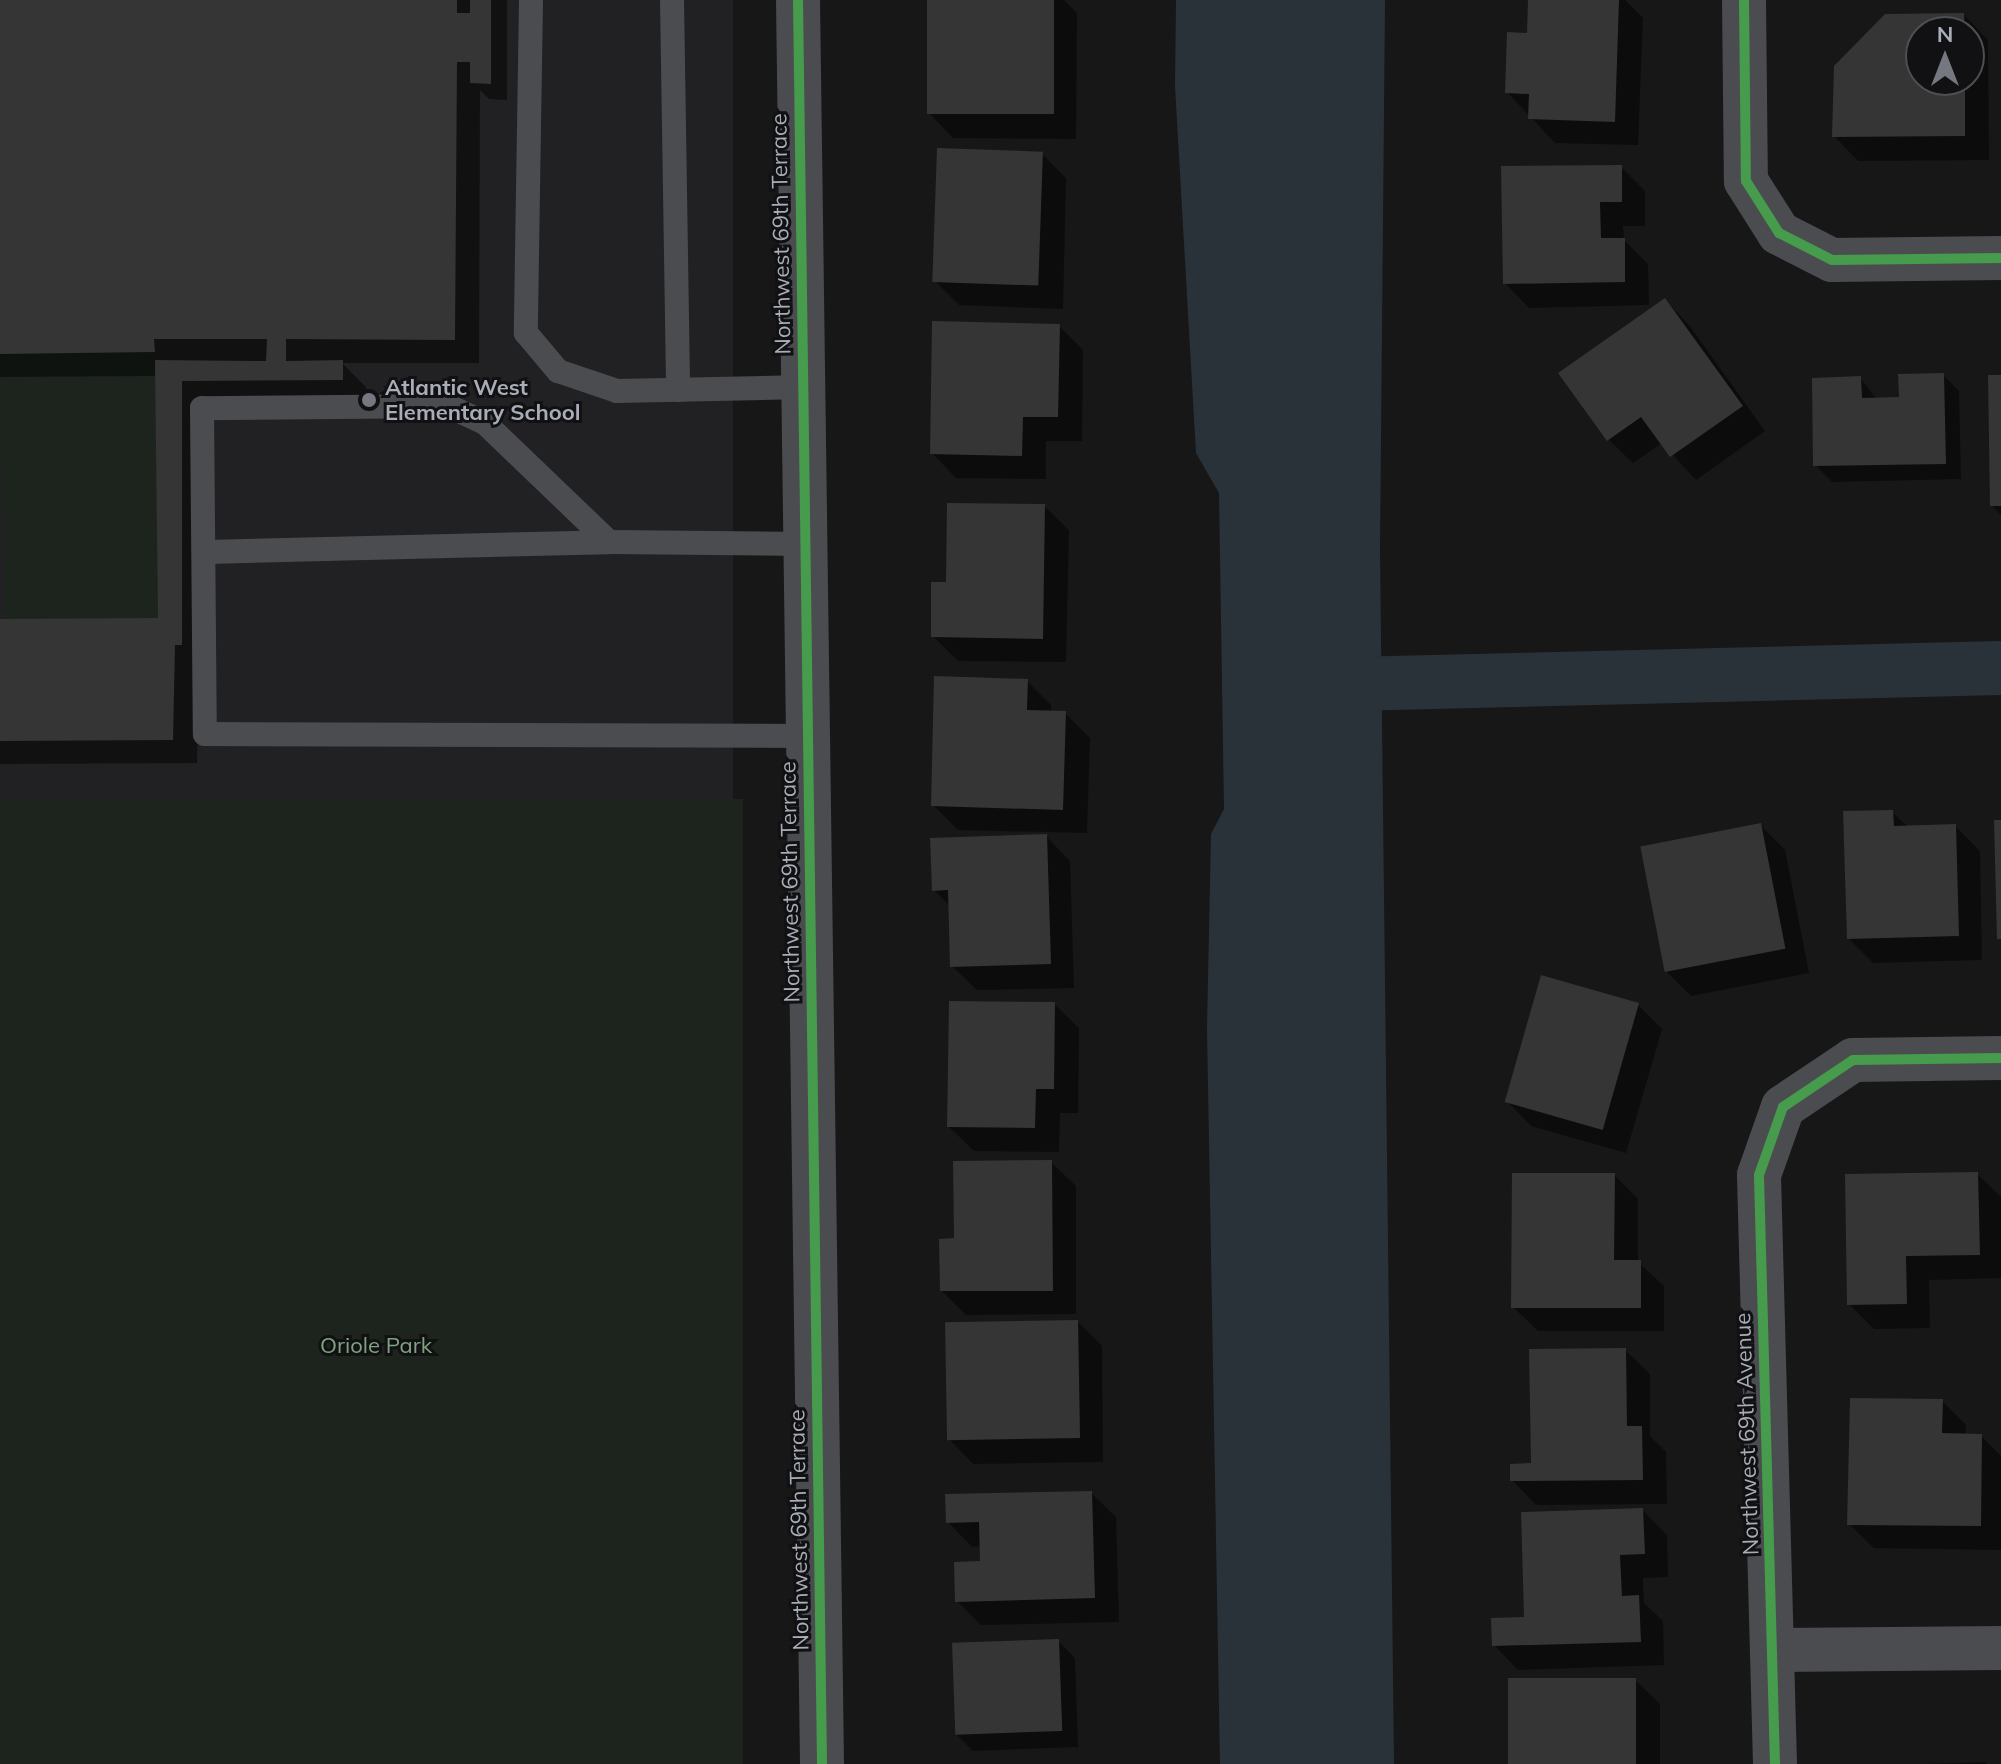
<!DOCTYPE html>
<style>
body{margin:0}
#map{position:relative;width:2001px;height:1764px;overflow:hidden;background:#171717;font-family:Mulish,sans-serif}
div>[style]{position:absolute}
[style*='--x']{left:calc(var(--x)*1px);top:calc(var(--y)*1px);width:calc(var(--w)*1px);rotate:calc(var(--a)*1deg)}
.built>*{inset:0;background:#212123;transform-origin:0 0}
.green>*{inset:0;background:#1d241e;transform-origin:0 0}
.water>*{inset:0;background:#2a3239}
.shadow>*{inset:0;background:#0007}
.canal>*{height:54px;margin:-27px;padding:0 27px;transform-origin:27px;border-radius:27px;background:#2a3239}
.building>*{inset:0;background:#353536;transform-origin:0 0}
.service>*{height:24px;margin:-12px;padding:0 12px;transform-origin:12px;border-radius:12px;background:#4b4c50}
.minor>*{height:44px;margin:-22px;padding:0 22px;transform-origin:22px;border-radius:22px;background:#4b4c50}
.cycleway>*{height:10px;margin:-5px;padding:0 5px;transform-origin:5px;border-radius:5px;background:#469c4c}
.dots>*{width:22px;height:22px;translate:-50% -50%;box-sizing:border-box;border:4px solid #111113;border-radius:50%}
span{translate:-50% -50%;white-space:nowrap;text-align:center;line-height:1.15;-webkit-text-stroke:6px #111113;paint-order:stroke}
.street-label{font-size:22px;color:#a8adb8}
.poi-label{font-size:22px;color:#a8adb8;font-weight:700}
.left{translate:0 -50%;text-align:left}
.park-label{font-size:22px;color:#7fa381}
.north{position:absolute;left:1905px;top:16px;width:80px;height:80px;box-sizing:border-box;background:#111113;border:2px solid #4d4f55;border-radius:50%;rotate:0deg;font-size:22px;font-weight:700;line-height:32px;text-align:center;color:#a8adb8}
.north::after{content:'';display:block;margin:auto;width:28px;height:36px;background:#757880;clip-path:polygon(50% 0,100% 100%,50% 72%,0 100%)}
</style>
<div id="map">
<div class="built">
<i style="left:0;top:0;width:733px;height:799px"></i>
</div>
<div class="green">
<i style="left:155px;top:352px;width:266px;height:155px;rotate:89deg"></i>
<i style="left:0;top:799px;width:743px;height:965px"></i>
</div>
<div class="water">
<i style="clip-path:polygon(1176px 0,1385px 0,1380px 550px,1394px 1764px,1220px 1764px,1207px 1028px,1211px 834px,1224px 809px,1219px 493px,1196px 453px,1175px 86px)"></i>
</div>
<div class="shadow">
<i style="clip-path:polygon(0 0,507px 0,507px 100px,489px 99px,480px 90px,479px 363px,342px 363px,366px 387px,367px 403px,206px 404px,197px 763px,0 764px,0 621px,160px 620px,157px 376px,0 377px)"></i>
<i style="clip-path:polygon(929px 0,1064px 0,1077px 13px,1076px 139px,953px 138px,929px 113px)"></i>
<i style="clip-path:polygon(1530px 0,1625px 0,1643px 18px,1638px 145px,1555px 143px,1507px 92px,1529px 35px)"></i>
<i style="clip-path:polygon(evenodd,1964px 15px,1988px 40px,1989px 160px,1858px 161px,1834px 136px,1886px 16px,1964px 15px,1921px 32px,1969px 32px,1969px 80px,1921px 80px,1921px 32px)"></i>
<i style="clip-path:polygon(1042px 154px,1066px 178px,1063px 309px,959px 305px,935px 281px)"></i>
<i style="clip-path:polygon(1621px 167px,1645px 191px,1645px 226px,1623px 226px,1624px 240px,1648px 264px,1649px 305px,1529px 308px,1505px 283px)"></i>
<i style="clip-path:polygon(1665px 300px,1689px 325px,1765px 431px,1696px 480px,1662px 443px,1633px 463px,1608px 439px)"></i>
<i style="clip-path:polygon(1059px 326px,1083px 350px,1082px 441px,1046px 441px,1046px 479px,956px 478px,932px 453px)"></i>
<i style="clip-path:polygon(1943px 375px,1959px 391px,1961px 479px,1832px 482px,1815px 465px,1860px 378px,1877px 399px,1901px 399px)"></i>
<i style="clip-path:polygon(2001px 377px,2001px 515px,1992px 506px)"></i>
<i style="clip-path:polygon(1044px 506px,1069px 530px,1066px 662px,958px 661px,933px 636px,948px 584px)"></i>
<i style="clip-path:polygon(1027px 681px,1051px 705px,1051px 713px,1065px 713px,1090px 738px,1087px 833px,958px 830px,933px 805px)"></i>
<i style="clip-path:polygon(1892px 812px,1908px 827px,1955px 826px,1980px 851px,1982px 960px,1873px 963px,1849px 939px)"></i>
<i style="clip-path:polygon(1760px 825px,1785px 850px,1809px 973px,1691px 996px,1667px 972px)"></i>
<i style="clip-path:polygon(1046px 836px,1070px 861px,1074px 988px,977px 990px,952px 966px,951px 907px,934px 890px)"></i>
<i style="clip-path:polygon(1054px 1004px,1079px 1028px,1078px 1113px,1060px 1113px,1059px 1152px,974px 1151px,949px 1127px)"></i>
<i style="clip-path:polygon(1637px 1004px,1662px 1029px,1626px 1153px,1531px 1126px,1507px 1101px)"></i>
<i style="clip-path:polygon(1051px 1162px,1076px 1186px,1076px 1314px,966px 1315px,942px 1291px,956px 1240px)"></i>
<i style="clip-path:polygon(1977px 1174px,2001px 1197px,2001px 1278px,1929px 1280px,1930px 1328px,1874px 1329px,1849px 1304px)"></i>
<i style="clip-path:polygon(1614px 1175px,1638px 1199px,1638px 1262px,1664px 1286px,1664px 1331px,1538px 1331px,1513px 1307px)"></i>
<i style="clip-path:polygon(1078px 1322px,1102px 1346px,1103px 1462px,973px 1464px,949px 1439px)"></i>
<i style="clip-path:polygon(1625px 1350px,1650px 1374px,1650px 1436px,1666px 1452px,1667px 1504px,1536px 1505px,1512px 1480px,1533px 1465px)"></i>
<i style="clip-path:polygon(1942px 1401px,1966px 1425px,1966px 1436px,1981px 1436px,2001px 1456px,2001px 1550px,1874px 1548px,1849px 1524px)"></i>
<i style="clip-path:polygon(1091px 1493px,1116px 1517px,1119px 1622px,981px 1625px,957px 1601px,982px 1563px,981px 1546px,972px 1547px,948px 1522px)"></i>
<i style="clip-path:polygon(1642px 1510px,1667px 1535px,1668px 1577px,1643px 1578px,1644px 1603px,1663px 1621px,1664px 1665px,1518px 1670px,1494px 1645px)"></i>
<i style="clip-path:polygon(1058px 1641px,1075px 1658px,1078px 1747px,973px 1751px,957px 1735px)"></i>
<i style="clip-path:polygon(1635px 1680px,1660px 1704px,1660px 1764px,1510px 1764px)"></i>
<i style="clip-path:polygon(1985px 1762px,1987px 1764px,1926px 1764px)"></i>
</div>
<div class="canal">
<i style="--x:1309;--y:685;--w:692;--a:-1.41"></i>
</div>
<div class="building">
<i style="clip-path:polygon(0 0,457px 0,457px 13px,470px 13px,470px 0,491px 0,491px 84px,470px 83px,470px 62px,457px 62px,455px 340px,286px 339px,286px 361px,343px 360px,343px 380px,182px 381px,182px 645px,175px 645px,173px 740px,0 741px,0 619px,158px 618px,155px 360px,266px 361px,267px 339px,154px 339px,155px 352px,0 354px)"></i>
<i style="left:927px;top:0;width:127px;height:114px"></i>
<i style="clip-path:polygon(1528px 0,1619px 0,1615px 122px,1528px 119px,1529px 94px,1505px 93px,1507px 32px,1527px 33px)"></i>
<i style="clip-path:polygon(1964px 13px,1965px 32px,1921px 32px,1921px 80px,1965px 80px,1965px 136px,1832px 137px,1834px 66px,1885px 14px)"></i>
<i style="left:937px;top:148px;width:106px;height:134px;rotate:2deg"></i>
<i style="clip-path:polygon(1622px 165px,1622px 202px,1600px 202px,1601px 238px,1625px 238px,1625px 282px,1503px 284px,1501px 166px)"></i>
<i style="clip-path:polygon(1665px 298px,1743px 406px,1670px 457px,1641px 417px,1607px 441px,1558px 373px)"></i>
<i style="clip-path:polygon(932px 321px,1060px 324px,1058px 417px,1023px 417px,1022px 456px,930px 454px)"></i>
<i style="clip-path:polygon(1944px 373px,1946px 464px,1813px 466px,1812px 378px,1861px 376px,1862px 398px,1899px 397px,1898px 374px)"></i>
<i style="clip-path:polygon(1988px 375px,2001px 375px,2001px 506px,1990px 506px)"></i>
<i style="clip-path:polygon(947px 503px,1045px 504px,1043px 639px,931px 637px,931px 582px,946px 582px)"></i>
<i style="clip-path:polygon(934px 676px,1028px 679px,1027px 710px,1066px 711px,1063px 810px,931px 806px)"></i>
<i style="clip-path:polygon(1893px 810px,1894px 826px,1956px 824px,1959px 936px,1847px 939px,1843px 811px)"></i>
<i style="clip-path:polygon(1994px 820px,2001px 820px,2001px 939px,1997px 939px)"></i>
<i style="left:1761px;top:823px;width:128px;height:123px;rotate:79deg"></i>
<i style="clip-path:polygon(1047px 834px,1051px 964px,950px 967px,948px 890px,932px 891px,930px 838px)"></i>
<i style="left:1541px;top:975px;width:102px;height:132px;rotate:16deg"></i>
<i style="clip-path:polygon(949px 1001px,1055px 1002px,1054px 1089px,1036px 1089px,1035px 1128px,947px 1127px)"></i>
<i style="clip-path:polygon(1052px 1160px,1053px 1291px,940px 1291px,939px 1239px,954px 1238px,953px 1161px)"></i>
<i style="clip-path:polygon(1978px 1172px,1980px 1255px,1906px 1256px,1907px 1304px,1847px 1305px,1845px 1174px)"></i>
<i style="clip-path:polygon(1512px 1173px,1615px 1173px,1614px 1260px,1641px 1260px,1641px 1308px,1511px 1308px)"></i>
<i style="left:1078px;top:1320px;width:118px;height:133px;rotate:89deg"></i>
<i style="clip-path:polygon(1626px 1348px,1627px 1426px,1642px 1426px,1643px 1480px,1510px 1481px,1510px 1464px,1531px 1463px,1529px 1349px)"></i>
<i style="clip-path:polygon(1850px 1398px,1943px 1399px,1942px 1433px,1982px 1434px,1981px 1526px,1847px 1525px)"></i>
<i style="clip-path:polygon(1092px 1491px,1095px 1598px,955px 1602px,954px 1562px,980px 1561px,979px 1522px,946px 1523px,945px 1494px)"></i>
<i style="clip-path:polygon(1643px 1508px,1645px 1554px,1620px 1555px,1622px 1596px,1639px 1595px,1641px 1642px,1492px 1646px,1491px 1618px,1524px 1617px,1521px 1512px)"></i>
<i style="left:1059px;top:1639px;width:92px;height:107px;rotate:88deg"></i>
<i style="left:1508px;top:1678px;width:128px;height:86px"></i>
</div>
<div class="service">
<i style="--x:531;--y:0;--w:333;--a:90.9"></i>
<i style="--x:526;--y:333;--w:50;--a:49.9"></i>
<i style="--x:558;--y:371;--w:62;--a:18.7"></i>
<i style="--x:617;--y:391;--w:186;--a:-1.2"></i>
<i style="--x:672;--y:0;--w:390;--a:89.1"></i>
<i style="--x:805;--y:544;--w:196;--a:-179.4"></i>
<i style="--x:609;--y:542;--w:172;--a:-136.2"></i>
<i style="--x:485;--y:423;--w:40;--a:-155"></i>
<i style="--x:449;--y:406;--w:247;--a:179.5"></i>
<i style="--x:202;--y:408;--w:326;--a:89.5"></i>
<i style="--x:205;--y:734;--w:603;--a:0.19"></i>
<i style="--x:206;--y:552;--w:403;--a:-1.4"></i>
</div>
<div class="minor">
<i style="--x:798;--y:0;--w:1764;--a:89.22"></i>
<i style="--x:1744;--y:0;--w:181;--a:89.4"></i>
<i style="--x:1746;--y:181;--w:62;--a:57.6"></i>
<i style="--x:1779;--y:233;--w:59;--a:27"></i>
<i style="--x:1832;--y:260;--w:169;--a:-0.7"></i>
<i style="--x:1774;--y:1650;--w:227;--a:-0.5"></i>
<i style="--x:1775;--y:1764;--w:589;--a:-91.56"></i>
<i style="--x:1759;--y:1175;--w:72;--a:-70.6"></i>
<i style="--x:1783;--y:1107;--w:84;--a:-33.9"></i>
<i style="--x:1853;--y:1060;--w:148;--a:-0.8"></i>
</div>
<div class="cycleway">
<i style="--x:798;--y:0;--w:1764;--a:89.22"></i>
<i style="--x:1744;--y:0;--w:181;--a:89.4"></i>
<i style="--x:1746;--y:181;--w:62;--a:57.6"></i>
<i style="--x:1779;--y:233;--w:59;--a:27"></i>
<i style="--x:1832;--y:260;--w:169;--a:-0.7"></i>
<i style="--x:1775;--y:1764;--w:589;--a:-91.56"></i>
<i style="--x:1759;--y:1175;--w:72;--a:-70.6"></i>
<i style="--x:1783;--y:1107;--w:84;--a:-33.9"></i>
<i style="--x:1853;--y:1060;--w:148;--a:-0.8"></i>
</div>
<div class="dots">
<i style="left:369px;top:400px;background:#757880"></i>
</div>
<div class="street-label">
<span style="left:781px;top:234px;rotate:-91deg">Northwest 69th Terrace</span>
<span style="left:790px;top:882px;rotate:-91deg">Northwest 69th Terrace</span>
<span style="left:1747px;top:1434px;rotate:-92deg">Northwest 69th Avenue</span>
<span style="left:799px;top:1530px;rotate:-91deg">Northwest 69th Terrace</span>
</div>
<div class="poi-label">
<span class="left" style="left:385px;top:400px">Atlantic West<br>Elementary School</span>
</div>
<div class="park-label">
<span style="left:376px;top:1346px">Oriole Park</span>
</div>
<div class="north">N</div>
</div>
